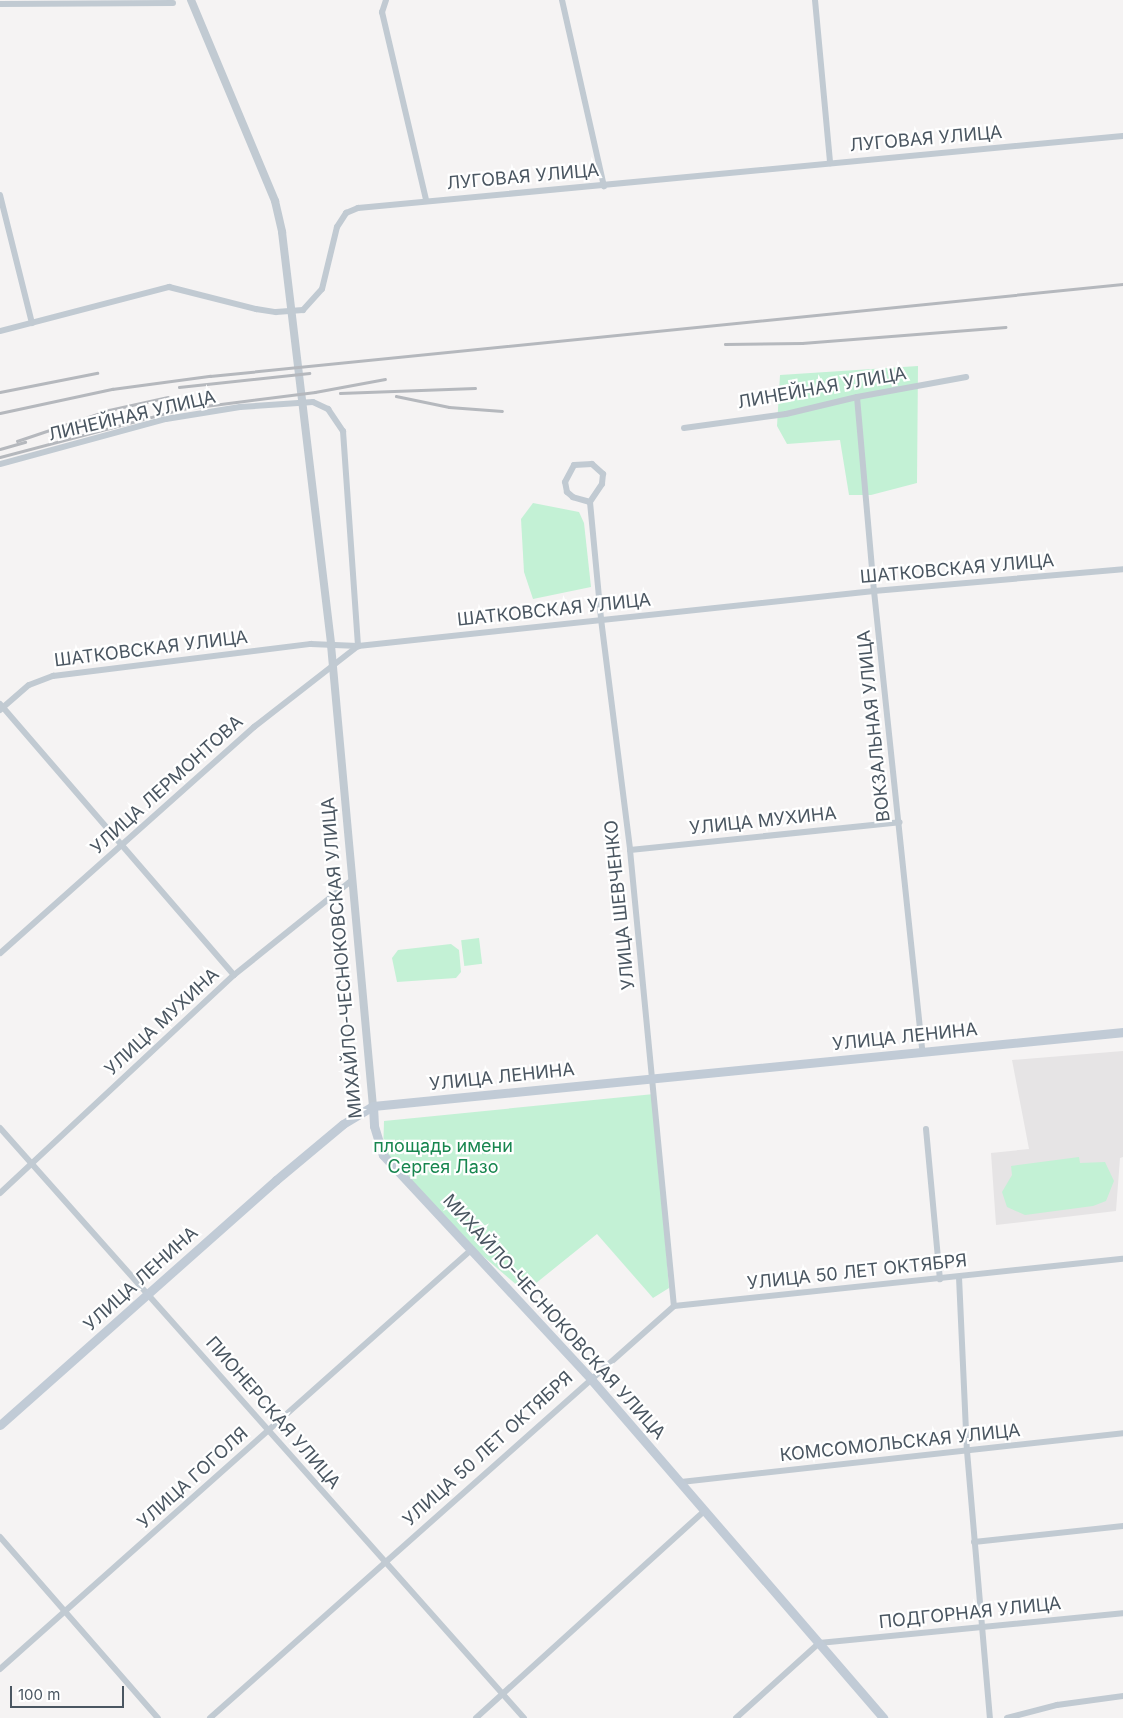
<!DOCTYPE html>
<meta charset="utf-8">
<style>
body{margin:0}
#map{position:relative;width:1123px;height:1718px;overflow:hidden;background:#f5f3f3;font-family:Inter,sans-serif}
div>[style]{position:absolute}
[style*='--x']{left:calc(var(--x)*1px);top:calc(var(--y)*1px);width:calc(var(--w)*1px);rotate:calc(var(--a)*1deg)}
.education>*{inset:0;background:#e6e4e5}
.green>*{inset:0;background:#c3f1d5;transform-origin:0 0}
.minor>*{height:6px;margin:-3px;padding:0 3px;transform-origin:3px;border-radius:3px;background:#c1cad2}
.tertiary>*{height:8px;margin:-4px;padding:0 4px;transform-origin:4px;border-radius:4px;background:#c1cad2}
.secondary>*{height:9px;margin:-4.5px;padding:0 4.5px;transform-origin:4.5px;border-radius:4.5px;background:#c1cbd6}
.rail>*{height:2.5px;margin:-1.25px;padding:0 1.25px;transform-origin:1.25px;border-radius:1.25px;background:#b5b8bd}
span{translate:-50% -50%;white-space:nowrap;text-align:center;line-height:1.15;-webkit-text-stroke:4.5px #fff;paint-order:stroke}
.street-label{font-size:18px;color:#4a5661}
.park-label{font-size:18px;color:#17864f}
.scale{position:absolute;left:10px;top:1686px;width:114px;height:22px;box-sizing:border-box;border:2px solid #4a5661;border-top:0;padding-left:6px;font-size:15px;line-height:18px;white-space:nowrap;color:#4a5661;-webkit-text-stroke:4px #fff;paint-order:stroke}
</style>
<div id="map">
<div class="education">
<i style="clip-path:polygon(1123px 1051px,1123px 1157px,1120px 1158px,1116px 1211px,996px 1225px,991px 1153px,1029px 1149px,1012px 1060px)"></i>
</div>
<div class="green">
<i style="clip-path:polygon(918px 366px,917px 483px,871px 495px,849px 495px,840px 440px,787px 444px,777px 426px,780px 375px)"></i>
<i style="clip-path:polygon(533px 503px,579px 512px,584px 523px,591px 587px,533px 599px,524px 572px,521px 519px)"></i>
<i style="left:479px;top:938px;width:26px;height:18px;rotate:83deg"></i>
<i style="clip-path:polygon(451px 944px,459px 950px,461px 972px,456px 978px,397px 982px,392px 958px,398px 950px)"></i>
<i style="clip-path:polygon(654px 1094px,669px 1288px,653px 1298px,597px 1234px,525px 1292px,463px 1239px,383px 1155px,384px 1121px)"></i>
<i style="clip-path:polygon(1079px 1157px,1080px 1163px,1105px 1162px,1114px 1181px,1106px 1201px,1093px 1206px,1025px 1215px,1007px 1207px,1002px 1192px,1012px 1175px,1011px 1166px)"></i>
</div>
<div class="minor">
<i style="--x:386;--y:0;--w:13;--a:108"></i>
<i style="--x:382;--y:12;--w:193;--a:76.8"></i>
<i style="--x:562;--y:0;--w:191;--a:77.3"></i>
<i style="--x:815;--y:0;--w:164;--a:84.7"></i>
<i style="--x:0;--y:4;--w:173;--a:-0.3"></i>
<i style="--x:0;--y:195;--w:132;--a:76"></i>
<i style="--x:0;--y:331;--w:175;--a:-14.6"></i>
<i style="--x:169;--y:287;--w:90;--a:14.2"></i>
<i style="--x:256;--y:309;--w:20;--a:9"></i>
<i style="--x:276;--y:312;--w:27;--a:-4"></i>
<i style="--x:303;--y:310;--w:28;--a:-48"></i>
<i style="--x:322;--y:289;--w:64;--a:-76.4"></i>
<i style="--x:337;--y:227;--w:17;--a:-57"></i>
<i style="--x:346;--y:213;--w:13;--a:-23"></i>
<i style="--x:358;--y:208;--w:768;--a:-5.38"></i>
<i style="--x:857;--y:397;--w:195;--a:85"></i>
<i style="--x:874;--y:591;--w:462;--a:84"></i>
<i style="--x:684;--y:428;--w:103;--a:-7.8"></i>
<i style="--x:786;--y:414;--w:73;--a:-13.5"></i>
<i style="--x:857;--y:397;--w:111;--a:-10.4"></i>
<i style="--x:0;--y:464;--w:172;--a:-15.2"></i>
<i style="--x:166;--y:419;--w:75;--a:-9.2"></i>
<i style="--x:240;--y:407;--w:73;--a:-3.9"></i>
<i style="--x:313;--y:402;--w:17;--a:25"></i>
<i style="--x:328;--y:409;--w:27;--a:56"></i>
<i style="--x:343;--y:431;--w:216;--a:86"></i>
<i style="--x:358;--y:646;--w:132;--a:142.1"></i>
<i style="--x:254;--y:727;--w:340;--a:138.3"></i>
<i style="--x:590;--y:502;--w:18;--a:-164"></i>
<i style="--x:573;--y:497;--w:8;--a:-140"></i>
<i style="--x:567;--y:492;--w:10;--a:-101"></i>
<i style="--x:565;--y:482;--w:19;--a:-62"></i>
<i style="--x:574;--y:465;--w:18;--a:-3"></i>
<i style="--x:592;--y:464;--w:15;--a:42"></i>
<i style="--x:603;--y:474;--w:10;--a:96"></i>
<i style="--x:602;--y:484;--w:22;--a:124"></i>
<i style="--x:590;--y:502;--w:118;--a:84.6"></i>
<i style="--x:601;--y:619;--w:233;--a:82.8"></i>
<i style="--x:630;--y:850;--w:458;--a:84.5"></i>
<i style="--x:0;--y:704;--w:358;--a:49.2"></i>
<i style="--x:0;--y:710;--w:38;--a:-41"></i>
<i style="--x:29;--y:685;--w:26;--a:-21"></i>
<i style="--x:53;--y:676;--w:260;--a:-7.1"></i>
<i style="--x:311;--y:644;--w:47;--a:2.4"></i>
<i style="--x:358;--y:646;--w:519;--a:-6.08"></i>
<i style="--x:874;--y:591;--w:250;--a:-5"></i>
<i style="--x:630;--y:850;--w:271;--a:-5.9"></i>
<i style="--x:0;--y:1128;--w:789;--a:48.39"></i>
<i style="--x:926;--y:1129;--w:151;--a:84.7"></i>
<i style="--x:0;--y:1193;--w:320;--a:-43"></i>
<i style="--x:234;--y:975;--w:151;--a:-38.8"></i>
<i style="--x:959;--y:1277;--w:174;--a:87.4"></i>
<i style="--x:967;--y:1451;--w:268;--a:85.1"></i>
<i style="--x:681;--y:1482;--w:445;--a:-6.3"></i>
<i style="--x:0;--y:1537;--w:240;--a:48.9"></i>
<i style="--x:974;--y:1542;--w:150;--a:-6.1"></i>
<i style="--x:0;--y:1669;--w:632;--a:-41.66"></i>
<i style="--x:210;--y:1718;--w:621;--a:-41.6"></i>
<i style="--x:674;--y:1306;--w:451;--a:-6"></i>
<i style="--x:476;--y:1718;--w:308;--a:-42.2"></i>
<i style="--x:736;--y:1718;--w:112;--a:-42.1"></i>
<i style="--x:819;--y:1643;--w:305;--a:-5.6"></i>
<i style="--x:1007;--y:1718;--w:52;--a:-14.6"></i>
<i style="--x:1057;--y:1705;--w:67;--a:-7.8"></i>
</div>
<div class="tertiary">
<i style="--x:191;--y:0;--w:218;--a:67.3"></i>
<i style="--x:275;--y:201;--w:32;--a:77"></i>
<i style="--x:282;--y:232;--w:416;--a:83.2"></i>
<i style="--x:331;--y:645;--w:463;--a:84.8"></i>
</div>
<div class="secondary">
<i style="--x:373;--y:1106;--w:20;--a:87"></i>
<i style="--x:374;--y:1126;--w:30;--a:73"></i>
<i style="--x:383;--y:1155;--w:304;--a:47.1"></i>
<i style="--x:590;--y:1378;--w:449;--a:49.2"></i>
<i style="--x:0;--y:1425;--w:369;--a:-41.6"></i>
<i style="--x:276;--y:1180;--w:87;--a:-39.9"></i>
<i style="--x:343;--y:1124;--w:35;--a:-31"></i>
<i style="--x:373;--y:1106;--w:754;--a:-5.63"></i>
</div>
<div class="rail">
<i style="--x:725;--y:344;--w:77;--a:-0.7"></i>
<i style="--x:802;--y:343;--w:204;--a:-4.5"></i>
<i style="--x:179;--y:387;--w:131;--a:-6.1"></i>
<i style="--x:0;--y:392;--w:99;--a:-11.1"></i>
<i style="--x:340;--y:393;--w:135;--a:-2.1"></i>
<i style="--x:396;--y:396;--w:54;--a:11.7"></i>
<i style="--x:449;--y:407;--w:53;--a:4.3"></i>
<i style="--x:0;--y:413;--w:115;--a:-12.1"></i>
<i style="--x:112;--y:389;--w:99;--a:-7.6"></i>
<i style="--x:210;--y:376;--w:918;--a:-5.75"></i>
<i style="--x:17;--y:441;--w:97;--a:-18.6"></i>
<i style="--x:109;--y:410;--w:60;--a:-12.4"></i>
<i style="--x:0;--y:449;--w:26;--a:-16"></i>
<i style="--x:0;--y:457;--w:188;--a:-14.8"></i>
<i style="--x:182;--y:409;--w:134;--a:-7.3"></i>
<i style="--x:315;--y:392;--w:71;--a:-10.5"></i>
</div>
<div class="street-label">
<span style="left:926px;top:139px;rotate:-5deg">ЛУГОВАЯ УЛИЦА</span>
<span style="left:523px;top:177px;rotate:-5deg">ЛУГОВАЯ УЛИЦА</span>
<span style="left:822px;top:388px;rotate:-10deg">ЛИНЕЙНАЯ УЛИЦА</span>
<span style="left:132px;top:416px;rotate:-13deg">ЛИНЕЙНАЯ УЛИЦА</span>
<span style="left:957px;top:569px;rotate:-5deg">ШАТКОВСКАЯ УЛИЦА</span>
<span style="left:554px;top:610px;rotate:-6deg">ШАТКОВСКАЯ УЛИЦА</span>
<span style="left:151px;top:649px;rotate:-7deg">ШАТКОВСКАЯ УЛИЦА</span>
<span style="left:874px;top:726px;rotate:-96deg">ВОКЗАЛЬНАЯ УЛИЦА</span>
<span style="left:167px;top:785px;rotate:-42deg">УЛИЦА ЛЕРМОНТОВА</span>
<span style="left:763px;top:821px;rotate:-6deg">УЛИЦА МУХИНА</span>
<span style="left:620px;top:905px;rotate:-96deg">УЛИЦА ШЕВЧЕНКО</span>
<span style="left:342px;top:958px;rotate:-95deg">МИХАЙЛО-ЧЕСНОКОВСКАЯ УЛИЦА</span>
<span style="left:162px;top:1022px;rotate:-43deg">УЛИЦА МУХИНА</span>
<span style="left:905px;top:1037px;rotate:-6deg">УЛИЦА ЛЕНИНА</span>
<span style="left:502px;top:1077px;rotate:-6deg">УЛИЦА ЛЕНИНА</span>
<span style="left:857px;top:1272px;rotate:-6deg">УЛИЦА 50 ЛЕТ ОКТЯБРЯ</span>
<span style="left:141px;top:1279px;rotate:-42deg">УЛИЦА ЛЕНИНА</span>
<span style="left:554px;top:1317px;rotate:48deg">МИХАЙЛО-ЧЕСНОКОВСКАЯ УЛИЦА</span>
<span style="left:273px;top:1413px;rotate:49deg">ПИОНЕРСКАЯ УЛИЦА</span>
<span style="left:900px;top:1443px;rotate:-6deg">КОМСОМОЛЬСКАЯ УЛИЦА</span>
<span style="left:488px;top:1449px;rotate:-42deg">УЛИЦА 50 ЛЕТ ОКТЯБРЯ</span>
<span style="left:193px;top:1478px;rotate:-42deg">УЛИЦА ГОГОЛЯ</span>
<span style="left:970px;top:1613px;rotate:-6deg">ПОДГОРНАЯ УЛИЦА</span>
</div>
<div class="park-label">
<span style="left:443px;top:1157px">площадь имени<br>Сергея Лазо</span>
</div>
<div class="scale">100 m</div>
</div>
